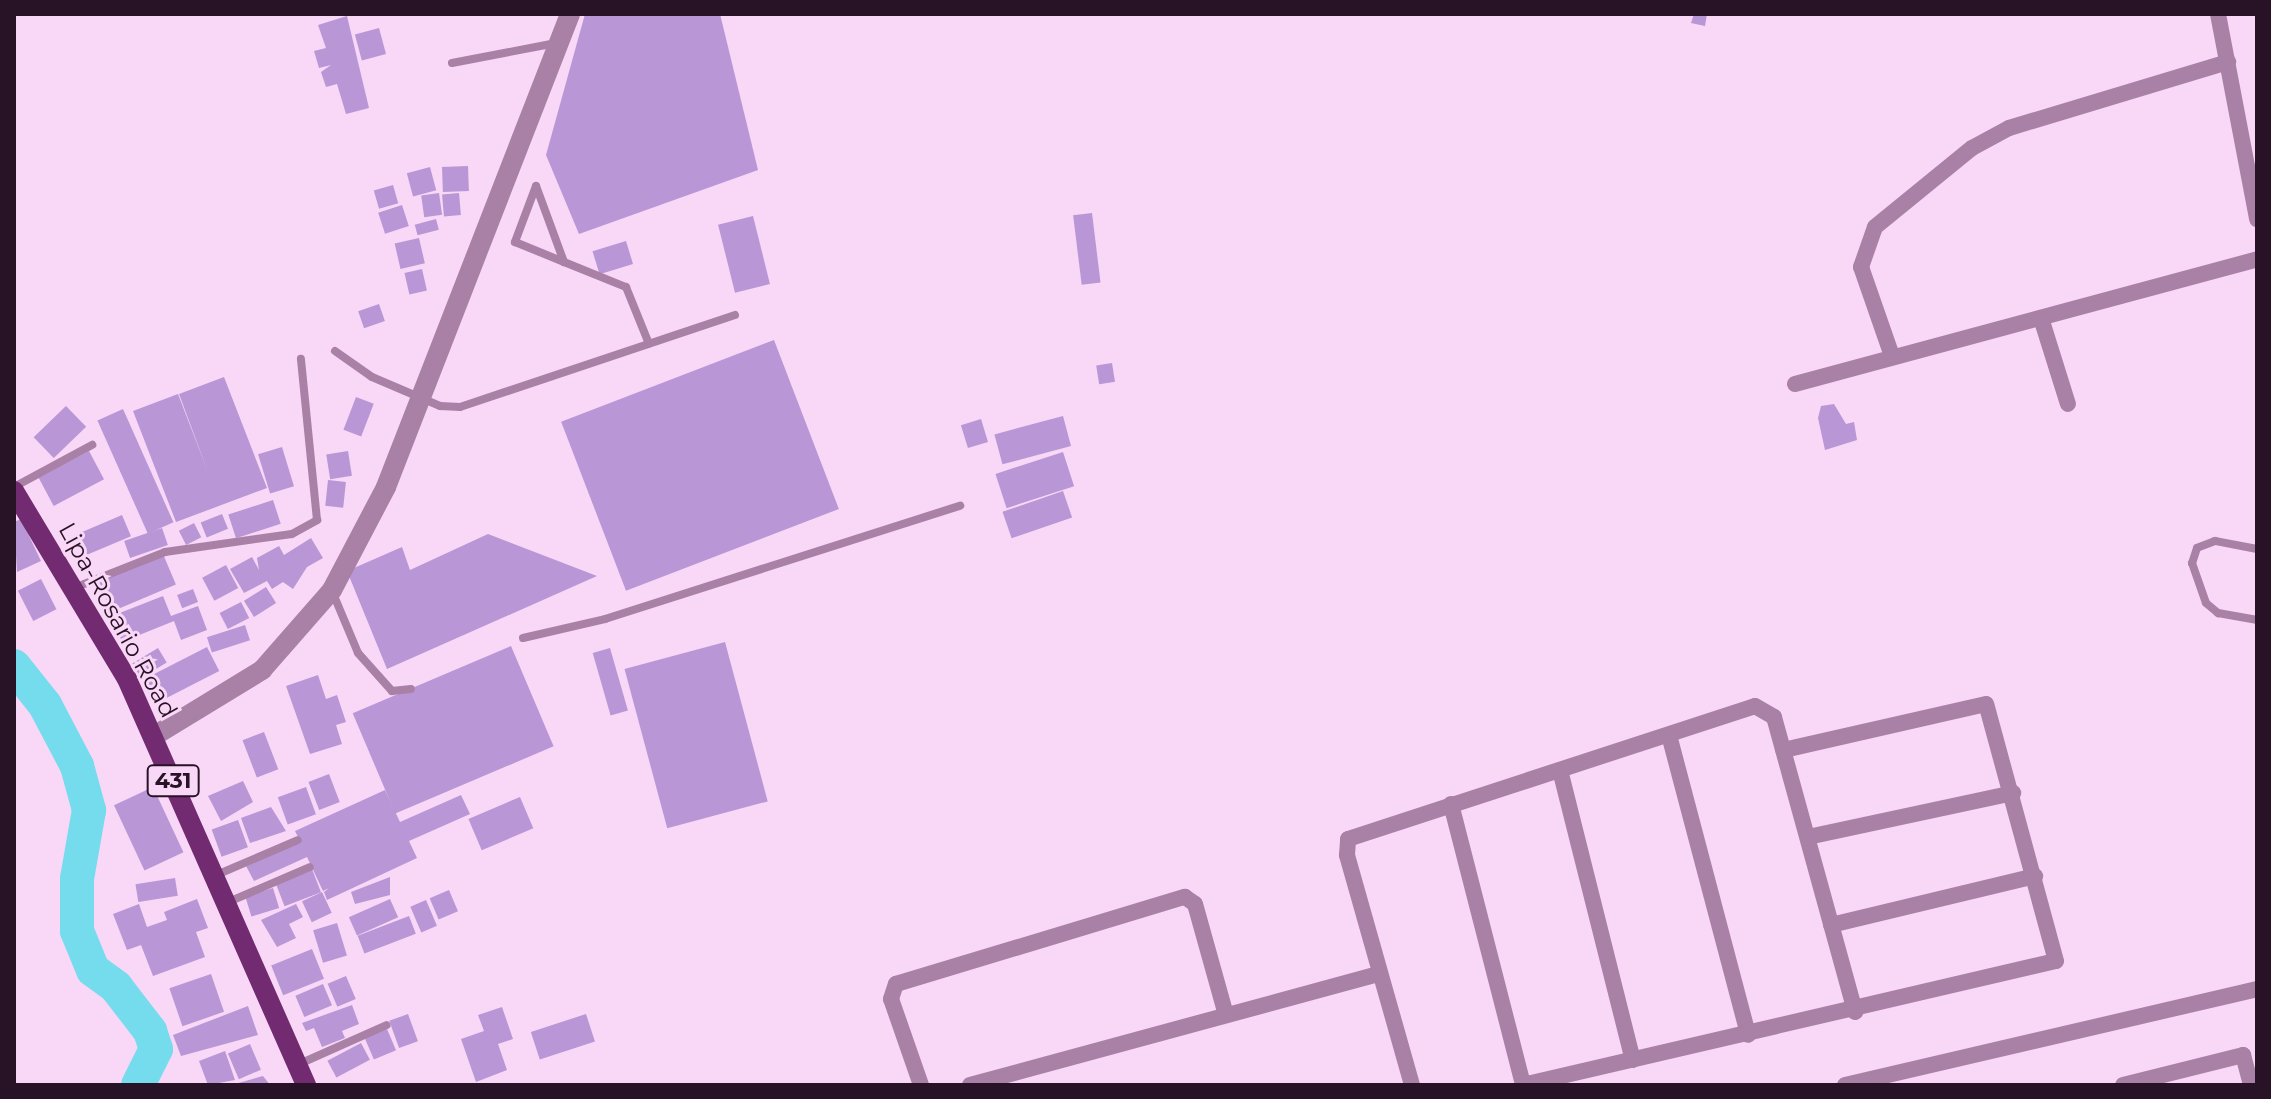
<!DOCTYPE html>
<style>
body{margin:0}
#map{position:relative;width:2271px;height:1099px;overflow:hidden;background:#f9d7f6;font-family:Montserrat,sans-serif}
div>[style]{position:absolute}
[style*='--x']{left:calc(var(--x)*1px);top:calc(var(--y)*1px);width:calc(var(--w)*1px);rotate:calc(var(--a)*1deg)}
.river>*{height:34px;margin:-17px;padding:0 17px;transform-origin:17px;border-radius:17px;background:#74dced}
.building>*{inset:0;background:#b996d6;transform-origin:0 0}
.service>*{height:8px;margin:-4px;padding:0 4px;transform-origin:4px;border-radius:4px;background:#a981a6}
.minor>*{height:16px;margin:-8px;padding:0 8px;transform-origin:8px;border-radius:8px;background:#a981a6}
.tertiary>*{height:20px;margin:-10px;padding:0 10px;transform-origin:10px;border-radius:10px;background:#a981a6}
.primary>*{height:20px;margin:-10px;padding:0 10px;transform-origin:10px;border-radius:10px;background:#722b70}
span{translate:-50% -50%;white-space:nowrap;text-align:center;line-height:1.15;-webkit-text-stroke:6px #f9d7f6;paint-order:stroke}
.shield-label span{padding:2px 6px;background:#f9d7f6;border:2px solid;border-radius:6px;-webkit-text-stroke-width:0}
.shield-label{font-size:22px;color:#271226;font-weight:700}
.street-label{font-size:24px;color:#271226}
.frame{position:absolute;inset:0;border:16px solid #271226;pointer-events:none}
</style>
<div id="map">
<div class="river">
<i style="--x:14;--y:666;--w:50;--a:51.5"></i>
<i style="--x:45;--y:705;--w:69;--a:62.3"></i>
<i style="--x:77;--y:766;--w:46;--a:74.7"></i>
<i style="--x:89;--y:810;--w:70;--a:99.9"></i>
<i style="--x:77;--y:879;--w:52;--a:90"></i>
<i style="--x:77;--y:931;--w:42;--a:67.7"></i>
<i style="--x:93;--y:970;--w:29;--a:36"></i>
<i style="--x:116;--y:987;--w:56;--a:52.3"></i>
<i style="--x:150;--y:1031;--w:19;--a:72"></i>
<i style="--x:156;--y:1049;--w:40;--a:116.6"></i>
</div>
<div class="building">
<i style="clip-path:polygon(585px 14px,720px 14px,758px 170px,579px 234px,546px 155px)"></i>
<i style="clip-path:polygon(1694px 14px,1707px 14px,1705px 26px,1691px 23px)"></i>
<i style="clip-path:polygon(347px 16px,369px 108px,346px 114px,337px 84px,326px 87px,321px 72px,331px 65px,319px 68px,314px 51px,326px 48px,318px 25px)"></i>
<i style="left:379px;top:28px;width:27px;height:25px;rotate:75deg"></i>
<i style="left:468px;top:166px;width:25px;height:26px;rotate:88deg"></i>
<i style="left:430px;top:167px;width:24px;height:24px;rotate:75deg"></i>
<i style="left:393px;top:185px;width:19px;height:20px;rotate:74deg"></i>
<i style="left:439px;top:193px;width:22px;height:18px;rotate:82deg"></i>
<i style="left:459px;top:193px;width:22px;height:17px;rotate:85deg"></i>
<i style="left:402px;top:205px;width:22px;height:25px;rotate:72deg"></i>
<i style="left:1092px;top:213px;width:70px;height:19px;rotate:83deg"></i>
<i style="left:753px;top:216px;width:70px;height:36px;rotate:76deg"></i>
<i style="left:436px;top:219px;width:11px;height:22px;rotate:75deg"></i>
<i style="left:419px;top:238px;width:26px;height:25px;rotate:77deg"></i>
<i style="left:626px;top:241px;width:24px;height:35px;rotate:73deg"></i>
<i style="left:422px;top:269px;width:22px;height:18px;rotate:77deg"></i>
<i style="left:379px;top:304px;width:18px;height:22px;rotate:71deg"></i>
<i style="left:774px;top:340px;width:181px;height:228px;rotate:69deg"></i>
<i style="left:1112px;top:363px;width:19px;height:16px;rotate:81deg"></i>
<i style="clip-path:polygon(224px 377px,267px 488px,176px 522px,133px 411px,178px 394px,208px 472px,179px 394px)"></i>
<i style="left:356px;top:397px;width:19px;height:35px;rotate:21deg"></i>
<i style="clip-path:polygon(1834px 404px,1846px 424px,1854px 422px,1857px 440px,1825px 450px,1818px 418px,1821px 406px)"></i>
<i style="left:66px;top:406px;width:29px;height:45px;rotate:46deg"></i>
<i style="left:123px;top:409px;width:124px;height:28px;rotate:66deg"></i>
<i style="left:1063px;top:416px;width:31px;height:71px;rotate:75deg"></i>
<i style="left:981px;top:419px;width:24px;height:21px;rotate:73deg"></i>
<i style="left:282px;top:447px;width:41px;height:25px;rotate:73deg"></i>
<i style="left:89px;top:451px;width:32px;height:57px;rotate:62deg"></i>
<i style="left:348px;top:451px;width:25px;height:22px;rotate:81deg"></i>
<i style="left:1063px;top:452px;width:36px;height:71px;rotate:72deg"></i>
<i style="left:328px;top:480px;width:18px;height:26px;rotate:6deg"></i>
<i style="left:1063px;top:491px;width:28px;height:64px;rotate:71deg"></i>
<i style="left:273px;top:500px;width:25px;height:47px;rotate:72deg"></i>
<i style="left:222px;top:514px;width:16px;height:23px;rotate:68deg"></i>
<i style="left:122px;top:515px;width:23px;height:49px;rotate:67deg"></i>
<i style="clip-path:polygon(21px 519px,41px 561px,17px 572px,14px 522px)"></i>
<i style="left:194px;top:523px;width:16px;height:17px;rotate:63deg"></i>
<i style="left:162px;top:528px;width:18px;height:40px;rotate:71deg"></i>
<i style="clip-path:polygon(488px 534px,597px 576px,387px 669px,347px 571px,402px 547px,410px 570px)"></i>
<i style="clip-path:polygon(311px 538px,323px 558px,307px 567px,293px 589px,283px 582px,272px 589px,267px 581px,244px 593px,230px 569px,252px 557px,259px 570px,257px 558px,279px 546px,284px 555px)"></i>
<i style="left:163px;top:554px;width:33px;height:70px;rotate:67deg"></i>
<i style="left:226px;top:565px;width:26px;height:27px;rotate:62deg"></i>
<i style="left:41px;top:579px;width:34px;height:26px;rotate:63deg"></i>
<i style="left:266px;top:587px;width:19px;height:26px;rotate:58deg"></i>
<i style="left:193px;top:589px;width:14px;height:17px;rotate:69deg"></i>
<i style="clip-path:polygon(163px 596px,171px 616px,198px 606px,207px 630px,181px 640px,174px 621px,122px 642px,112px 616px)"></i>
<i style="left:241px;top:602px;width:18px;height:24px;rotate:63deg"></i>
<i style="left:245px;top:625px;width:16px;height:40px;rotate:72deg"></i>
<i style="left:725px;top:642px;width:165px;height:104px;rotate:75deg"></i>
<i style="left:511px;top:646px;width:109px;height:172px;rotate:67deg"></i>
<i style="left:207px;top:647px;width:27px;height:73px;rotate:63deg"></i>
<i style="left:158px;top:648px;width:17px;height:30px;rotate:59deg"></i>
<i style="left:610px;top:648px;width:65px;height:18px;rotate:74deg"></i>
<i style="clip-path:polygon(318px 675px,326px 699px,337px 695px,346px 722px,336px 725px,342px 744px,310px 754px,286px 686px)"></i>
<i style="left:264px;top:732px;width:40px;height:23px;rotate:69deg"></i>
<i style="left:329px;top:774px;width:30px;height:22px;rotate:69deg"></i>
<i style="clip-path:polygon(243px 781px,253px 802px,221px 821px,208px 796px)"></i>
<i style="left:153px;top:787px;width:72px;height:43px;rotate:65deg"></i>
<i style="left:306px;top:787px;width:29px;height:30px;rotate:70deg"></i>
<i style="clip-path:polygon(385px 790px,400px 822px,461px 795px,470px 814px,409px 841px,417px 858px,327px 900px,324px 892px,329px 888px,323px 891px,307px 857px,254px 881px,246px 866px,300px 841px,295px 831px)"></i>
<i style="left:520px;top:797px;width:34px;height:56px;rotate:67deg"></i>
<i style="clip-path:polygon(271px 807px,286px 831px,250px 843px,241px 818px)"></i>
<i style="left:238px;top:820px;width:29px;height:28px;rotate:70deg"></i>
<i style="left:312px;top:869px;width:25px;height:39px;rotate:69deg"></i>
<i style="clip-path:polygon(390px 877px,390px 895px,355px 904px,351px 892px)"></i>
<i style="left:175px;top:878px;width:18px;height:40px;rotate:81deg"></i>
<i style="left:273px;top:888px;width:21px;height:29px;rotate:73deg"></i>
<i style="left:449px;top:890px;width:23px;height:21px;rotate:67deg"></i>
<i style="left:322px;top:892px;width:23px;height:22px;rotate:65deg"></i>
<i style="clip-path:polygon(197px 899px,208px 928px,196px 932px,205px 957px,153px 976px,141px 945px,127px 950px,113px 914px,139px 904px,147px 927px,167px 920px,164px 912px)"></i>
<i style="left:390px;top:899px;width:20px;height:45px;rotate:66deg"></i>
<i style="left:426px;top:900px;width:28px;height:17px;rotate:67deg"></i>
<i style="clip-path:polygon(296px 904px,303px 917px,289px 924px,296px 938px,277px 947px,261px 920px)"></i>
<i style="left:409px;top:916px;width:19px;height:55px;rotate:69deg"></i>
<i style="left:337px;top:923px;width:34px;height:25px;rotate:73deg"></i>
<i style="left:312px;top:949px;width:32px;height:44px;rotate:68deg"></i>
<i style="left:211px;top:974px;width:40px;height:44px;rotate:71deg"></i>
<i style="left:346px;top:976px;width:25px;height:20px;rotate:67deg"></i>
<i style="left:323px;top:984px;width:23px;height:30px;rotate:67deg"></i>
<i style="clip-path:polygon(352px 1005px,359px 1024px,342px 1031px,345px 1038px,322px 1047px,314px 1028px,306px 1031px,302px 1023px)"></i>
<i style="clip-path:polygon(248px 1006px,258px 1035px,181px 1056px,173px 1035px)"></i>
<i style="clip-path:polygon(502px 1007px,513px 1039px,498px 1044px,507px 1070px,476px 1082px,461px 1039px,484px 1031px,478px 1015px)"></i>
<i style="left:408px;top:1014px;width:29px;height:20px;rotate:70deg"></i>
<i style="left:586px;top:1014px;width:29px;height:58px;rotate:72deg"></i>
<i style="left:387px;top:1029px;width:23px;height:24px;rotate:67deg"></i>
<i style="left:361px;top:1043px;width:19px;height:38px;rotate:62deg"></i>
<i style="left:250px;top:1044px;width:28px;height:24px;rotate:67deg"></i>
<i style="clip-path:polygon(225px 1051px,235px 1080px,208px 1085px,199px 1061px)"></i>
<i style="clip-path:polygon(263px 1076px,270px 1085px,236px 1085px,235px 1084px)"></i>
</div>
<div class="service">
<i style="--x:452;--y:63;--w:106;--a:-10.9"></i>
<i style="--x:564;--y:262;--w:81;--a:-110.2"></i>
<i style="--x:536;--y:186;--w:60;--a:110.6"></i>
<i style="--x:515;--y:242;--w:53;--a:22.2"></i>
<i style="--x:564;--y:262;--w:67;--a:22"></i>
<i style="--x:626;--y:287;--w:61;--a:68"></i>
<i style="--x:335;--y:351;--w:45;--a:35.1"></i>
<i style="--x:372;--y:377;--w:74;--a:23.1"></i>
<i style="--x:440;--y:406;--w:20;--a:3"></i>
<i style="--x:460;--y:407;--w:290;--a:-18.5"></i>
<i style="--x:14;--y:487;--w:89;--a:-28.3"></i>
<i style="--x:2257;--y:549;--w:43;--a:-169.2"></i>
<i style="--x:2215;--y:541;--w:19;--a:159"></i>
<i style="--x:2197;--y:548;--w:16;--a:108"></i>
<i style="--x:2192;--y:563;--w:42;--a:70.7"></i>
<i style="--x:2206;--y:603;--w:16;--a:40"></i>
<i style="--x:2218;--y:613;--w:40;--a:10"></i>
<i style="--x:74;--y:588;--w:98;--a:-21.6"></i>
<i style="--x:165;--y:552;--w:128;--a:-8.1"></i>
<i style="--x:292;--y:534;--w:29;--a:-29"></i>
<i style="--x:317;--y:520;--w:162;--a:-95.7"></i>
<i style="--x:332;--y:591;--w:67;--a:67.2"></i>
<i style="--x:358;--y:653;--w:51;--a:48.2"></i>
<i style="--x:392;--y:691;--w:19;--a:-6"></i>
<i style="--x:523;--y:638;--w:84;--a:-13"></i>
<i style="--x:605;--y:619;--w:373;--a:-17.7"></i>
<i style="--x:214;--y:876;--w:91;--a:-23.2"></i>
<i style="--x:226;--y:903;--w:91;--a:-23.2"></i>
<i style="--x:297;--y:1065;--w:98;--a:-24"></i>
</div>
<div class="minor">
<i style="--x:2218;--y:14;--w:209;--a:79.2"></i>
<i style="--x:2041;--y:318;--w:90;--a:72.6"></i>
<i style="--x:1892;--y:356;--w:94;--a:-109.2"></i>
<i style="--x:1861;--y:267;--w:42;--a:-70.7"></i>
<i style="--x:1875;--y:227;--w:125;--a:-39.2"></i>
<i style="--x:1972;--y:148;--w:42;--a:-28.4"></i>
<i style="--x:2009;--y:128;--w:229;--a:-16.8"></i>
<i style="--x:1795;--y:384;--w:479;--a:-15.1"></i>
<i style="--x:1669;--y:735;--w:310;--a:75.2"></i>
<i style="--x:1560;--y:770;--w:299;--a:75.9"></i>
<i style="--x:1451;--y:804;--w:290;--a:75.6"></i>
<i style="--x:1808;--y:837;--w:210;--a:-12.1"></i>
<i style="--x:1831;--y:925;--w:210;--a:-13.5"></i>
<i style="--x:921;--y:1085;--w:91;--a:-109.2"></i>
<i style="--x:891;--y:999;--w:16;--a:-72"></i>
<i style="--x:896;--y:984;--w:302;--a:-16.8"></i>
<i style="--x:1185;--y:897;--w:12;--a:35"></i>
<i style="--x:1195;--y:904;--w:115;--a:74.4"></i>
<i style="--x:970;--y:1085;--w:424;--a:-15.2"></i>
<i style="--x:1412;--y:1085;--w:239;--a:-105.8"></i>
<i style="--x:1347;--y:855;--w:16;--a:-86"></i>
<i style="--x:1348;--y:839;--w:428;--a:-18.1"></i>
<i style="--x:1755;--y:706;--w:22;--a:30"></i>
<i style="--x:1774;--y:717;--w:306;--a:74.6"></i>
<i style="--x:1523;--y:1085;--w:547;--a:-13.1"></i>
<i style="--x:2056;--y:961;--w:266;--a:-105.2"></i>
<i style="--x:1986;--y:704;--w:208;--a:167.2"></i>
<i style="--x:1845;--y:1085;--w:423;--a:-13.1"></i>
<i style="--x:2123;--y:1085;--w:124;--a:-14"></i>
<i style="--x:2243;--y:1055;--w:31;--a:75"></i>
</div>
<div class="tertiary">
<i style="--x:154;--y:736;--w:127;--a:-31.4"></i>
<i style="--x:262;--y:670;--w:106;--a:-48.8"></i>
<i style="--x:332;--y:590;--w:116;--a:-62.3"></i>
<i style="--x:386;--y:487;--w:508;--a:-68.74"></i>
</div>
<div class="primary">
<i style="--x:14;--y:491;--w:219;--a:59"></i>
<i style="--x:127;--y:679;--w:444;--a:66.2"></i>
</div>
<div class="shield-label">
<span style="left:173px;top:781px">431</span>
</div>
<div class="street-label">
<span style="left:118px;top:620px;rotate:61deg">Lipa-Rosario Road</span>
</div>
<div class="frame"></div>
</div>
